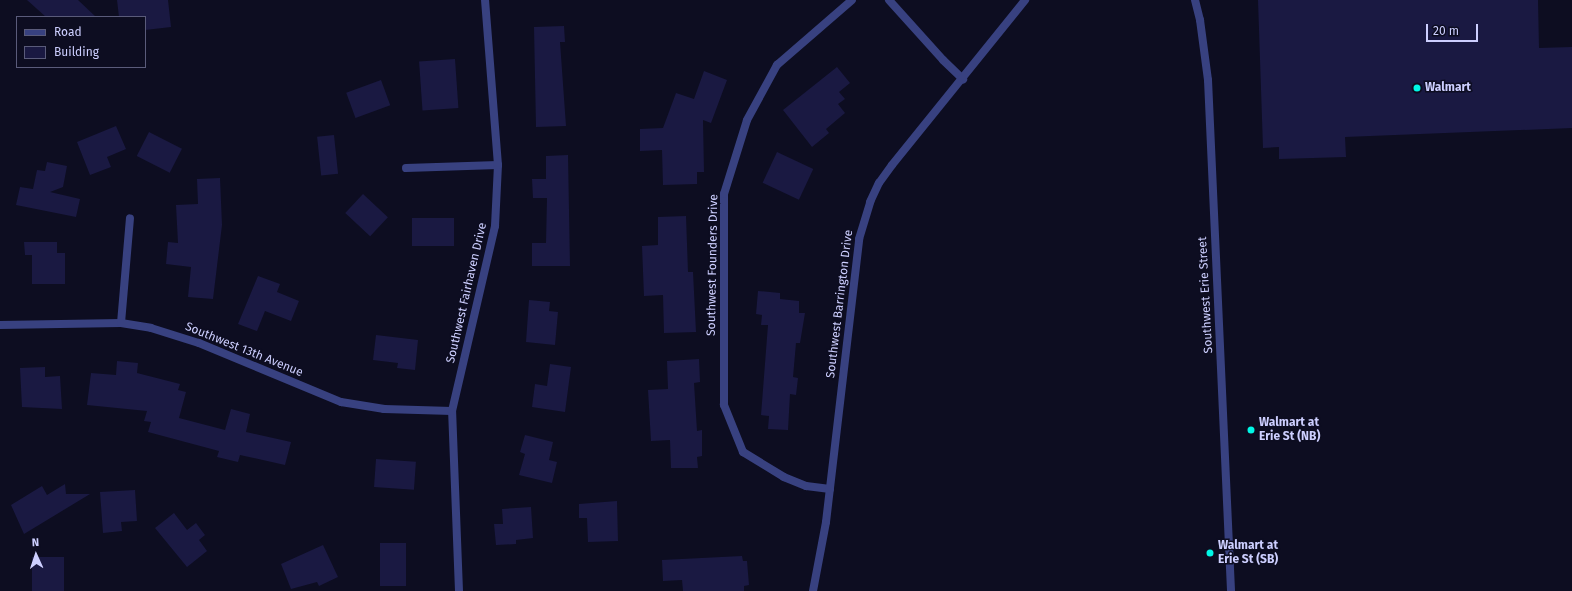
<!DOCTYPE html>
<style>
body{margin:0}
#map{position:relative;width:1572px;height:591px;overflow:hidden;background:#0d0d21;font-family:"Fira Sans",sans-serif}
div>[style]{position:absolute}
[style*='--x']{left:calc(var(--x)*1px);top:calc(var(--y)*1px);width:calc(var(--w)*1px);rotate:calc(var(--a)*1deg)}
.building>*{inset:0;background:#1a1942;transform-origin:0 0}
.minor>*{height:8px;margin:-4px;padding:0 4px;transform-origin:4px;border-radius:4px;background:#384180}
.tertiary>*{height:8px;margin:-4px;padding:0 4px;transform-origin:4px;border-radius:4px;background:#384180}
.dots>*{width:11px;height:11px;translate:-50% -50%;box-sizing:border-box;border:2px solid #0d0d21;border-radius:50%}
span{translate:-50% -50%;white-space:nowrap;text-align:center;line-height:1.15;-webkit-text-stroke:3px #0d0d21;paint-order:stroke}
.poi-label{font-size:12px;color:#cdcfff;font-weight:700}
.left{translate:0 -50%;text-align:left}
.street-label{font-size:12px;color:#cdcfff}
.legend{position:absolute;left:16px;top:16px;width:130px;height:52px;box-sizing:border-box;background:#0d0d21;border:1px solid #5a5b7a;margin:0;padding:5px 7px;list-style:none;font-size:12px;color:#cdcfff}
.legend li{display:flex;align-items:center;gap:8px;height:20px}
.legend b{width:20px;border:1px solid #5a5b7a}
.north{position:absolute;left:16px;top:535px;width:40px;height:40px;-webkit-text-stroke:3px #0d0d21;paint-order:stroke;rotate:357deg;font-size:11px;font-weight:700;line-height:16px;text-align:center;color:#cdcfff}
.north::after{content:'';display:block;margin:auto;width:14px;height:18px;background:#cdcfff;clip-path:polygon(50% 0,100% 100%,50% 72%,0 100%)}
.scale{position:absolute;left:1426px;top:24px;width:52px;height:18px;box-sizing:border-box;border:2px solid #cdcfff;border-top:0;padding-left:5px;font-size:12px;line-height:14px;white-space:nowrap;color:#cdcfff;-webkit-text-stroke:3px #0d0d21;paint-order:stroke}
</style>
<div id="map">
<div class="building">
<i style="clip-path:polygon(27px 0,78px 0,96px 17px,46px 17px)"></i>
<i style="clip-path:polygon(117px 0,168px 0,171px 27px,145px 30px,145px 17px,119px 17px)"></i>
<i style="clip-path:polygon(1258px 0,1538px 0,1539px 48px,1572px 47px,1572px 128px,1345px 137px,1346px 157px,1279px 159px,1279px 147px,1263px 148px)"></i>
<i style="clip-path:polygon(564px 26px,565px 42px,560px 42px,566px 126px,536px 127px,534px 27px)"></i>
<i style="left:455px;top:59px;width:49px;height:36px;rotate:86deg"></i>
<i style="clip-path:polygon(837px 67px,850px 83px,839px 92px,845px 99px,838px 104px,845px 113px,826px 129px,829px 133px,812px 147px,783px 110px)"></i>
<i style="clip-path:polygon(704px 71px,727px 80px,711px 123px,703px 120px,704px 172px,697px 172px,697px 184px,663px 185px,662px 150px,640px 151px,640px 129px,663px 128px,676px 93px,694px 99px)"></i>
<i style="left:381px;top:80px;width:27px;height:37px;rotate:70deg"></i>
<i style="clip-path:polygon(116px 126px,126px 149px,107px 157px,111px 167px,90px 175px,77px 142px)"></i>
<i style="left:149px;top:132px;width:37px;height:27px;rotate:27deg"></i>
<i style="left:334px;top:135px;width:39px;height:17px;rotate:84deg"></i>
<i style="left:777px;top:152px;width:40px;height:34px;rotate:25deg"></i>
<i style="clip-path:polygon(568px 155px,570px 266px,532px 266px,532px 243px,546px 243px,547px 198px,533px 198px,532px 179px,546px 179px,546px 156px)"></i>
<i style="clip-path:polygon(47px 162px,67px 166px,63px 187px,50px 192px,80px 199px,76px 217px,16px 205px,20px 187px,33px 189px,37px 170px,45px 171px)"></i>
<i style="clip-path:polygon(220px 178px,222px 225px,213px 299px,188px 297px,191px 267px,166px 264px,168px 242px,178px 243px,176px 205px,198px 204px,197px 179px)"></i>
<i style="left:363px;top:194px;width:34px;height:26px;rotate:43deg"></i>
<i style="clip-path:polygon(686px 216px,688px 272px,693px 272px,696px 332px,664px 333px,663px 295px,644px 296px,642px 246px,658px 245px,658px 217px)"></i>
<i style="left:412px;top:218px;width:42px;height:28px"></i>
<i style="clip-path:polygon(24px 242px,57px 242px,57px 253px,65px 253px,65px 284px,32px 284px,32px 255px,25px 255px)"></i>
<i style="clip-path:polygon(258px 276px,280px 284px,277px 292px,299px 301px,291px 321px,265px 311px,257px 331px,238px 324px)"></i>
<i style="clip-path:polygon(758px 291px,780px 293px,780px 299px,799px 301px,799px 313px,805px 313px,800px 343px,796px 343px,793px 377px,798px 378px,796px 395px,790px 394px,788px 430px,768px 429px,769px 416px,761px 415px,768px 325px,761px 325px,762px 315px,756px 314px)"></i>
<i style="clip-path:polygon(529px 300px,550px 302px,549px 311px,558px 312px,555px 345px,526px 342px)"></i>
<i style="clip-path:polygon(376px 335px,418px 340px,415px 370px,397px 368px,398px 363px,373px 360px)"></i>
<i style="clip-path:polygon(699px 359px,700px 382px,694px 383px,697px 431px,702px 430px,702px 456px,697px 457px,698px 468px,671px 468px,670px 440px,651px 441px,648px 390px,668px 389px,667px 361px)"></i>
<i style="clip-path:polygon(117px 361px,138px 363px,137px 373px,180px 384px,178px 390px,186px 392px,179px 418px,225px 430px,231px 409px,250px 414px,246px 432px,291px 442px,285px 465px,240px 455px,238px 462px,217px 457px,219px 451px,148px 432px,151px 422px,144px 421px,147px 411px,87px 405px,91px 373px,116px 375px)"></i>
<i style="clip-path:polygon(550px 364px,571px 367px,565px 412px,532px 407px,535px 384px,547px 386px)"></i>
<i style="clip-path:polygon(45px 367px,45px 377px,60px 376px,62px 409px,22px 407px,20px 368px)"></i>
<i style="clip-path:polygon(525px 435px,553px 442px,549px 460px,557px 462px,552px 483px,519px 475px,525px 454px,520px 452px)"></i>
<i style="left:376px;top:459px;width:40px;height:28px;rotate:4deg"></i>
<i style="clip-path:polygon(65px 484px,66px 494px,90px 494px,24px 534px,11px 505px,42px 486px,47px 495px)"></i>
<i style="clip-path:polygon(135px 490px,137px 521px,121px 522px,122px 531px,103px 533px,100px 492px)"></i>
<i style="clip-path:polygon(617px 501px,618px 541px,588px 542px,587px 518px,579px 518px,579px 504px)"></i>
<i style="clip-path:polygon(531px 507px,533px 538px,516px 540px,516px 544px,496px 545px,494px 524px,503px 524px,502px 509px)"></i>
<i style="clip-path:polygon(174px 513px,187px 530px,196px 523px,205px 535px,199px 540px,207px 551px,187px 567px,155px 528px)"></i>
<i style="left:380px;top:543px;width:26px;height:43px"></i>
<i style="clip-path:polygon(323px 545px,338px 577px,319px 586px,317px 582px,291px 589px,281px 564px)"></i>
<i style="clip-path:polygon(742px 556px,743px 561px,747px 561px,749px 585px,744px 586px,744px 591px,683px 591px,682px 580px,663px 581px,662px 560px)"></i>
<i style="left:32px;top:557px;width:32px;height:34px"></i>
</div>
<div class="minor">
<i style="--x:889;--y:0;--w:81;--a:48"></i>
<i style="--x:943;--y:60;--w:28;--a:44"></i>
<i style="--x:406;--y:168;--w:92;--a:-1.9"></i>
<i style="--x:121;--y:323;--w:105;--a:-85.1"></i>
<i style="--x:0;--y:325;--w:121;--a:-0.9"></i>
<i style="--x:121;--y:323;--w:30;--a:9"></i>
<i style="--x:151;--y:328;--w:50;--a:17.4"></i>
<i style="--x:199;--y:343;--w:154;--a:22.6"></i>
<i style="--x:341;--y:402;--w:44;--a:9.2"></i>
<i style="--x:384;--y:409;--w:68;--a:1.7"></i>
<i style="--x:830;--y:489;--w:24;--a:-173"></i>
<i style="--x:806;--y:486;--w:24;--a:-158"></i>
<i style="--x:784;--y:477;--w:48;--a:-148.6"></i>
<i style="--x:743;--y:452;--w:51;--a:-112"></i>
<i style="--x:724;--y:405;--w:211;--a:-90"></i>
<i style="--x:724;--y:194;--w:77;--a:-72.7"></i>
<i style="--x:747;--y:120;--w:63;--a:-61.4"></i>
<i style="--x:777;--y:65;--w:99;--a:-40.9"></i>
</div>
<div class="tertiary">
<i style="--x:1195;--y:0;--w:21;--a:76"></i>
<i style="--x:1200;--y:20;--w:61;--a:82.4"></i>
<i style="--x:1208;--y:80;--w:512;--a:87.42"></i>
<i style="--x:459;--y:591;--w:180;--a:-92.2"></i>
<i style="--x:452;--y:411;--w:190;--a:-76.9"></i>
<i style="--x:495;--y:226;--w:61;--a:-87.2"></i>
<i style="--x:498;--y:165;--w:166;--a:-94.5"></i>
<i style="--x:813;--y:591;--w:70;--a:-79.3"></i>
<i style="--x:826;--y:522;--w:285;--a:-83.3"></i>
<i style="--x:859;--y:239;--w:39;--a:-73"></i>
<i style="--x:870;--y:202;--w:21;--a:-65"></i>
<i style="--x:879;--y:183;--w:22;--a:-54"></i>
<i style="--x:892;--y:165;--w:212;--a:-51.1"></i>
</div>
<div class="dots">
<i style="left:1417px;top:88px;background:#00f7e6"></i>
<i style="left:1251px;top:430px;background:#00f7e6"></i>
<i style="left:1210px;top:553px;background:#00f7e6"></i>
</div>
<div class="poi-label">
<span class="left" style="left:1425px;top:88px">Walmart</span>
<span class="left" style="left:1259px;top:430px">Walmart at<br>Erie St (NB)</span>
<span class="left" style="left:1218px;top:553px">Walmart at<br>Erie St (SB)</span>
</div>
<div class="street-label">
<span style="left:713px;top:265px;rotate:-89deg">Southwest Founders Drive</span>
<span style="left:467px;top:293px;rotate:-77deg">Southwest Fairhaven Drive</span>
<span style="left:1206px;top:295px;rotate:-93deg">Southwest Erie Street</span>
<span style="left:840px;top:304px;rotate:-83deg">Southwest Barrington Drive</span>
<span style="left:244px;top:350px;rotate:22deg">Southwest 13th Avenue</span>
</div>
<ul class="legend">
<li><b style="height:5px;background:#384180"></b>Road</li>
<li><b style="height:11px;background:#1a1942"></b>Building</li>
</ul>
<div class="north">N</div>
<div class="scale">20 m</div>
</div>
